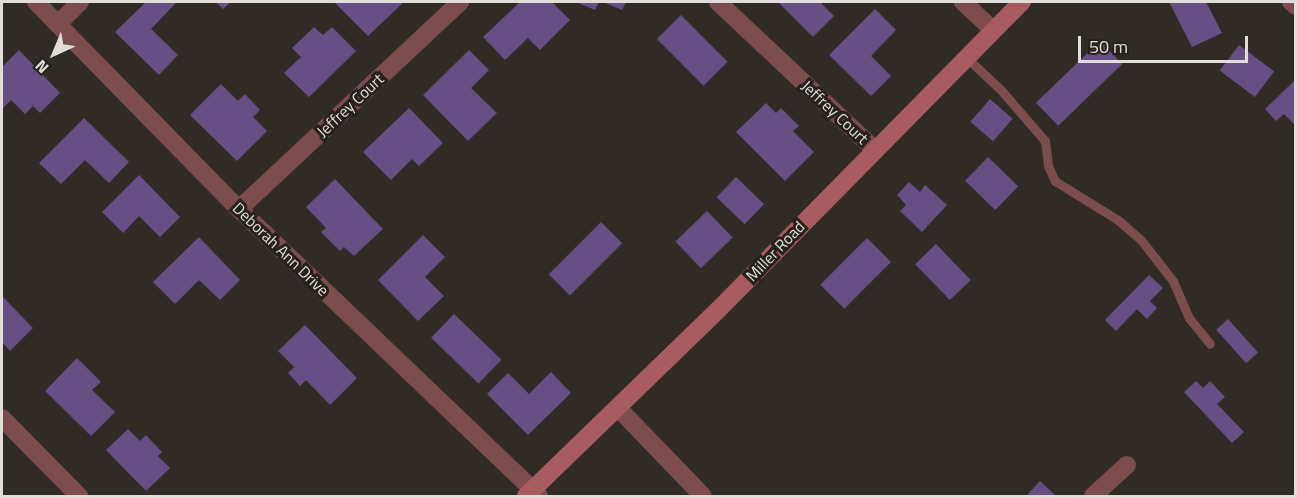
<!DOCTYPE html>
<style>
body{margin:0}
#map{position:relative;width:1297px;height:498px;overflow:hidden;background:#302b25;font-family:"Titillium Web",sans-serif}
div>[style]{position:absolute}
[style*='--x']{left:calc(var(--x)*1px);top:calc(var(--y)*1px);width:calc(var(--w)*1px);rotate:calc(var(--a)*1deg)}
.building>*{inset:0;background:#654f84;transform-origin:0 0}
.lane>*{height:9px;margin:-4.5px;padding:0 4.5px;transform-origin:4.5px;border-radius:4.5px;background:#7d4c4e}
.street>*{height:18px;margin:-9px;padding:0 9px;transform-origin:9px;border-radius:9px;background:#7d4c4e}
.secondary>*{height:18px;margin:-9px;padding:0 9px;transform-origin:9px;border-radius:9px;background:#a95c60}
span{translate:-50% -50%;white-space:nowrap;text-align:center;line-height:1.15;-webkit-text-stroke:6px #26211b;paint-order:stroke}
.street-label{font-size:16px;color:#e1deda}
.frame{position:absolute;inset:0;border:3px solid #e1deda;pointer-events:none}
.north{position:absolute;left:24px;top:24px;width:60px;height:60px;-webkit-text-stroke:4px #26211b;paint-order:stroke;rotate:224deg;font-size:16px;font-weight:700;line-height:24px;text-align:center;color:#e1deda}
.north::after{content:'';display:block;margin:auto;width:21px;height:27px;background:#e1deda;clip-path:polygon(50% 0,100% 100%,50% 72%,0 100%)}
.scale{position:absolute;left:1078px;top:36px;width:170px;height:27px;box-sizing:border-box;border:3px solid #e1deda;border-top:0;padding-left:8px;font-size:18px;line-height:21px;white-space:nowrap;color:#e1deda;-webkit-text-stroke:4px #26211b;paint-order:stroke}
</style>
<div id="map">
<div class="building">
<i style="clip-path:polygon(146px 2px,176px 3px,151px 29px,178px 55px,159px 75px,115px 32px)"></i>
<i style="clip-path:polygon(216px 2px,231px 2px,223px 9px)"></i>
<i style="clip-path:polygon(334px 2px,404px 2px,368px 36px)"></i>
<i style="clip-path:polygon(520px 2px,552px 2px,570px 20px,540px 50px,528px 38px,505px 60px,483px 37px)"></i>
<i style="clip-path:polygon(576px 2px,599px 2px,595px 10px)"></i>
<i style="clip-path:polygon(603px 2px,626px 2px,622px 10px)"></i>
<i style="clip-path:polygon(778px 2px,820px 2px,834px 16px,813px 37px)"></i>
<i style="clip-path:polygon(1169px 2px,1206px 2px,1222px 33px,1192px 47px)"></i>
<i style="clip-path:polygon(875px 9px,896px 30px,871px 56px,891px 76px,871px 96px,829px 55px)"></i>
<i style="left:681px;top:15px;width:66px;height:34px;rotate:45deg"></i>
<i style="clip-path:polygon(314px 27px,323px 35px,332px 27px,356px 51px,309px 97px,284px 73px,301px 57px,292px 48px)"></i>
<i style="left:1100px;top:41px;width:32px;height:89px;rotate:46deg"></i>
<i style="left:1239px;top:45px;width:44px;height:32px;rotate:37deg"></i>
<i style="clip-path:polygon(19px 50px,60px 93px,40px 113px,33px 106px,25px 114px,11px 100px,2px 109px,2px 67px)"></i>
<i style="clip-path:polygon(469px 50px,489px 70px,471px 88px,497px 113px,468px 141px,423px 95px)"></i>
<i style="clip-path:polygon(1296px 79px,1296px 126px,1284px 114px,1276px 121px,1265px 109px)"></i>
<i style="clip-path:polygon(221px 84px,238px 101px,245px 94px,260px 110px,253px 117px,267px 131px,237px 161px,190px 115px)"></i>
<i style="left:990px;top:99px;width:30px;height:30px;rotate:41deg"></i>
<i style="clip-path:polygon(766px 103px,776px 113px,781px 108px,799px 126px,793px 131px,814px 152px,785px 181px,736px 132px)"></i>
<i style="clip-path:polygon(409px 108px,443px 143px,419px 166px,412px 159px,391px 180px,363px 152px)"></i>
<i style="clip-path:polygon(84px 118px,129px 162px,109px 183px,85px 160px,61px 184px,39px 163px)"></i>
<i style="left:988px;top:157px;width:42px;height:33px;rotate:44deg"></i>
<i style="clip-path:polygon(139px 175px,180px 217px,160px 237px,139px 216px,123px 233px,102px 212px)"></i>
<i style="left:736px;top:177px;width:39px;height:28px;rotate:44deg"></i>
<i style="clip-path:polygon(335px 179px,383px 229px,354px 256px,344px 247px,340px 251px,321px 232px,326px 228px,306px 207px)"></i>
<i style="clip-path:polygon(909px 182px,920px 192px,925px 185px,947px 205px,922px 232px,900px 211px,906px 205px,897px 195px)"></i>
<i style="left:707px;top:211px;width:37px;height:44px;rotate:46deg"></i>
<i style="left:601px;top:222px;width:30px;height:74px;rotate:45deg"></i>
<i style="clip-path:polygon(423px 235px,445px 257px,425px 277px,444px 296px,418px 321px,378px 280px)"></i>
<i style="clip-path:polygon(199px 237px,240px 280px,220px 300px,199px 280px,175px 304px,153px 282px)"></i>
<i style="left:867px;top:238px;width:34px;height:66px;rotate:45deg"></i>
<i style="left:936px;top:244px;width:50px;height:29px;rotate:46deg"></i>
<i style="clip-path:polygon(1149px 275px,1163px 288px,1150px 301px,1157px 308px,1147px 319px,1137px 309px,1116px 331px,1105px 320px)"></i>
<i style="clip-path:polygon(2px 296px,33px 328px,10px 351px,2px 342px)"></i>
<i style="left:454px;top:314px;width:66px;height:33px;rotate:44deg"></i>
<i style="left:1228px;top:319px;width:45px;height:16px;rotate:48deg"></i>
<i style="clip-path:polygon(305px 325px,357px 378px,330px 405px,306px 380px,300px 386px,288px 373px,294px 367px,278px 351px)"></i>
<i style="clip-path:polygon(77px 358px,101px 382px,92px 390px,115px 412px,91px 436px,45px 391px)"></i>
<i style="clip-path:polygon(551px 372px,571px 393px,528px 435px,487px 394px,508px 373px,529px 394px)"></i>
<i style="clip-path:polygon(1196px 381px,1203px 388px,1210px 381px,1225px 397px,1217px 404px,1244px 432px,1232px 443px,1184px 392px)"></i>
<i style="clip-path:polygon(128px 429px,140px 441px,146px 435px,162px 452px,158px 456px,170px 468px,146px 491px,106px 450px)"></i>
<i style="clip-path:polygon(1040px 481px,1056px 496px,1031px 496px,1028px 494px)"></i>
</div>
<div class="lane">
<i style="--x:967;--y:58;--w:47;--a:43.3"></i>
<i style="--x:1001;--y:90;--w:67;--a:49.2"></i>
<i style="--x:1045;--y:141;--w:25;--a:83"></i>
<i style="--x:1048;--y:166;--w:17;--a:65"></i>
<i style="--x:1055;--y:181;--w:74;--a:31.8"></i>
<i style="--x:1118;--y:220;--w:30;--a:41"></i>
<i style="--x:1141;--y:240;--w:52;--a:52"></i>
<i style="--x:1173;--y:281;--w:40;--a:66.6"></i>
<i style="--x:1189;--y:318;--w:33;--a:51"></i>
</div>
<div class="street">
<i style="--x:36;--y:2;--w:290;--a:45.6"></i>
<i style="--x:239;--y:209;--w:415;--a:43.7"></i>
<i style="--x:718;--y:2;--w:214;--a:43.3"></i>
<i style="--x:963;--y:2;--w:41;--a:43"></i>
<i style="--x:1291;--y:2;--w:6;--a:39"></i>
<i style="--x:59;--y:23;--w:30;--a:-45"></i>
<i style="--x:239;--y:209;--w:303;--a:-43.1"></i>
<i style="--x:618;--y:408;--w:122;--a:46"></i>
<i style="--x:2;--y:418;--w:110;--a:45.4"></i>
<i style="--x:1093;--y:496;--w:46;--a:-42.4"></i>
</div>
<div class="secondary">
<i style="--x:526;--y:496;--w:267;--a:-44.1"></i>
<i style="--x:718;--y:310;--w:433;--a:-45.4"></i>
</div>
<div class="street-label">
<span style="left:350px;top:105px;rotate:-43deg">Jeffrey Court</span>
<span style="left:835px;top:112px;rotate:43deg">Jeffrey Court</span>
<span style="left:281px;top:249px;rotate:44deg">Deborah Ann Drive</span>
<span style="left:775px;top:251px;rotate:-46deg">Miller Road</span>
</div>
<div class="frame"></div>
<div class="north">N</div>
<div class="scale">50 m</div>
</div>
